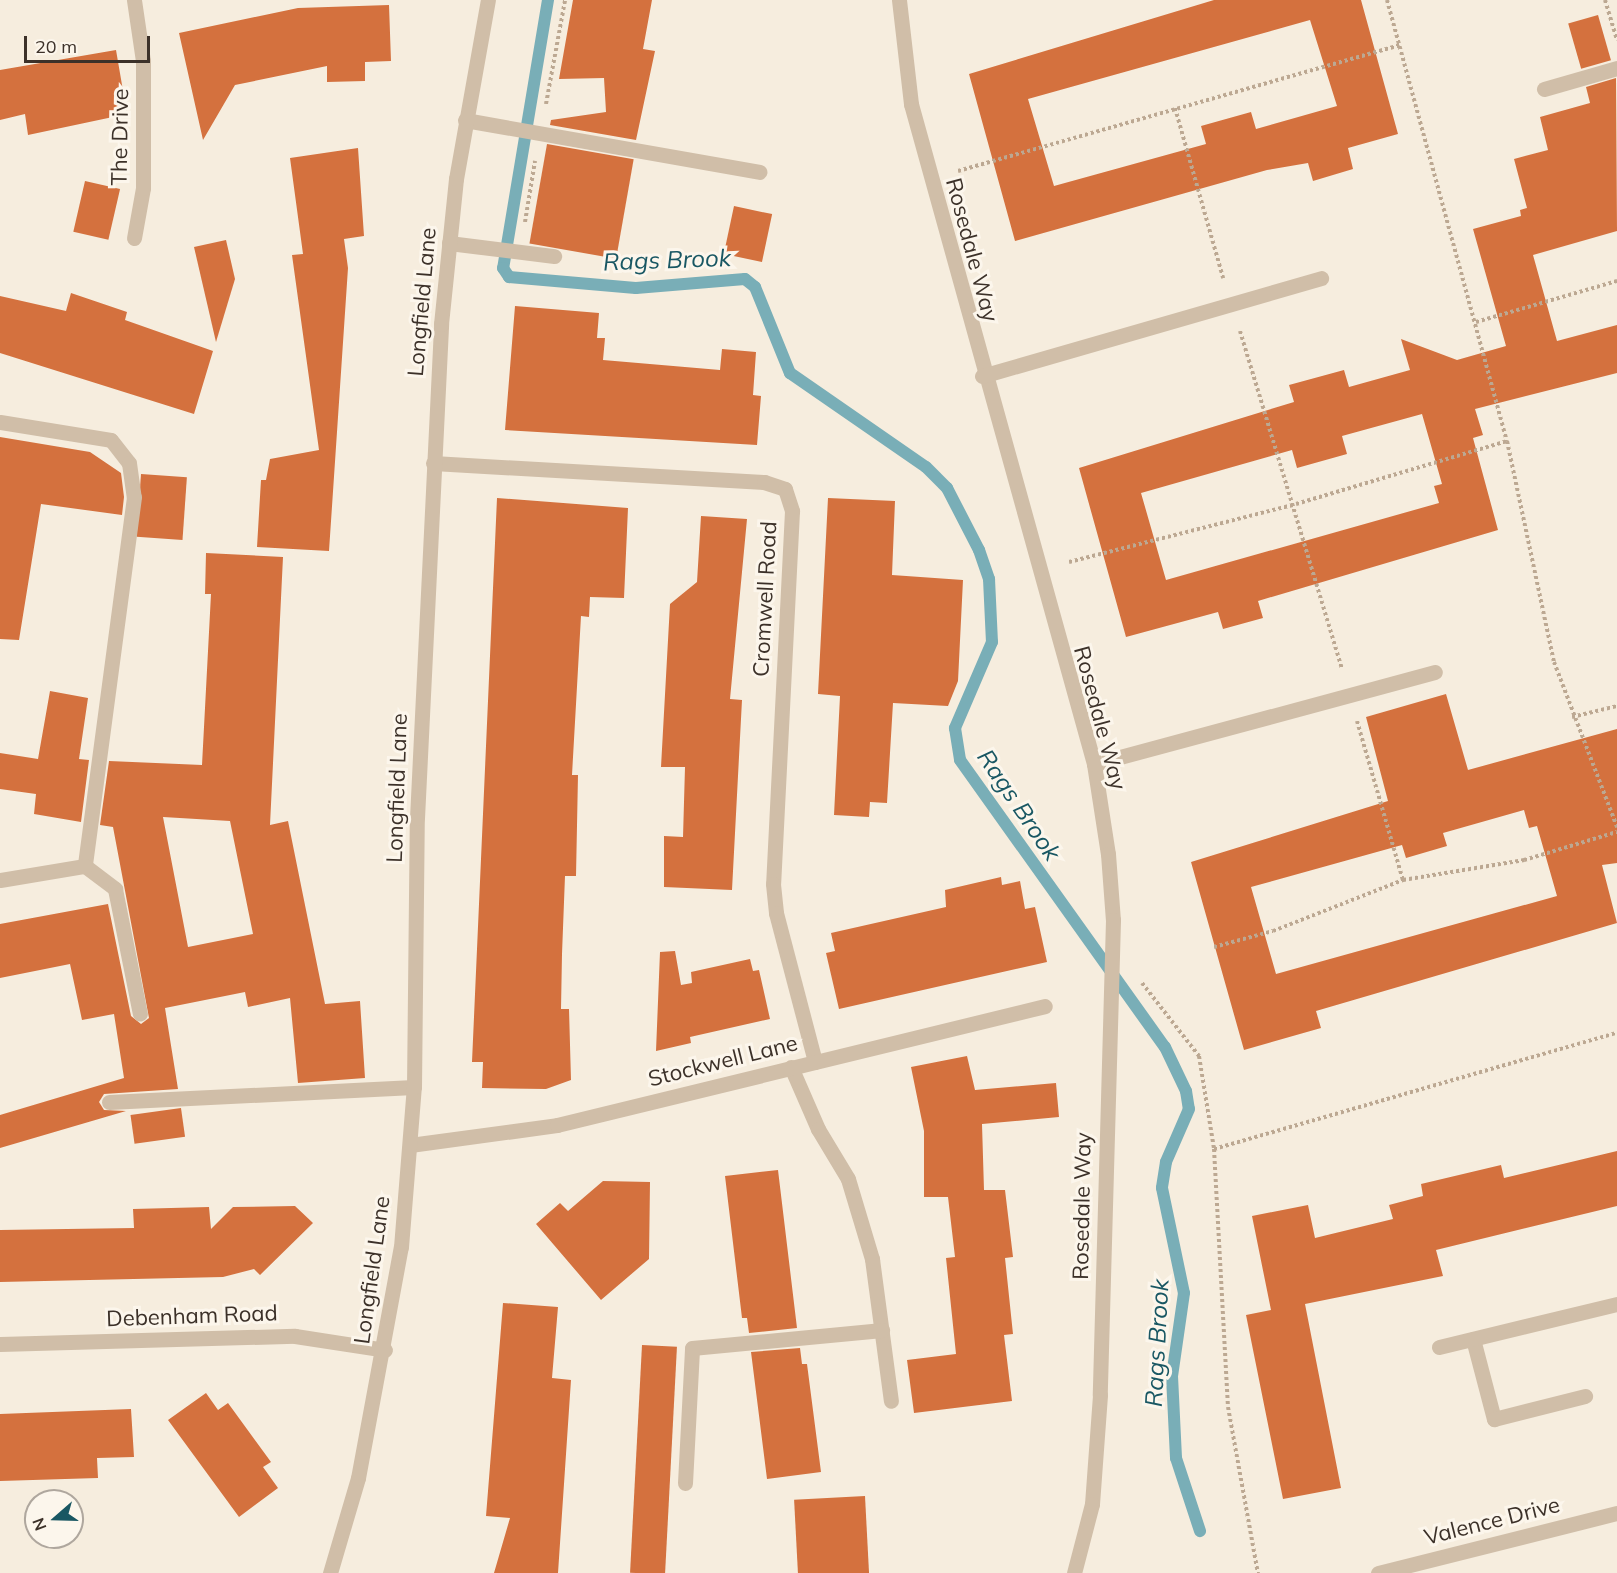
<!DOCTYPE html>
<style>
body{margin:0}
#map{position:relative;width:1617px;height:1573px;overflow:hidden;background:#f6edde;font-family:Mulish,sans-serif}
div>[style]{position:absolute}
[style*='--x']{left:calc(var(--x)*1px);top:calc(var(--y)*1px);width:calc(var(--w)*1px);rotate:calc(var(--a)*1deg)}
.stream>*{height:12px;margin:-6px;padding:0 6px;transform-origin:6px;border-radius:6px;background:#79aeb7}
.building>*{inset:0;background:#d4713e;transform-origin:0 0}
.path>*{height:4px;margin-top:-2px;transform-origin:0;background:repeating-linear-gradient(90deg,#bca892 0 3px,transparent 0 6px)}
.minor>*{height:15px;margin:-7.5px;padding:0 7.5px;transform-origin:7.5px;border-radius:7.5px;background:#d0bea8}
span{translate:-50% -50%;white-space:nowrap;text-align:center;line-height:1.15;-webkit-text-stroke:6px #fcf6ec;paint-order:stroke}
.street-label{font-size:22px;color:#3c3129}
.water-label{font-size:24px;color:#195763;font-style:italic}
.north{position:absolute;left:24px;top:1489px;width:60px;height:60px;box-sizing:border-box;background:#fcf6ec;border:2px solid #afa79e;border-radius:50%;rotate:250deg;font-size:16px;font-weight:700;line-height:24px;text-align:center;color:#3c3129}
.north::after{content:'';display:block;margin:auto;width:21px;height:27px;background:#195763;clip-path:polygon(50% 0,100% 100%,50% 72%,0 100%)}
.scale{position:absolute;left:24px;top:36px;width:126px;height:27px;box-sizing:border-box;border:3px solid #3c3129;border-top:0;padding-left:8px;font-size:18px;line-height:21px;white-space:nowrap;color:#3c3129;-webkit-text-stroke:4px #fcf6ec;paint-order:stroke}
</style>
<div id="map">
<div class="stream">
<i style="--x:548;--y:0;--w:272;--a:99.5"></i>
<i style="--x:503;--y:268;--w:11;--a:56"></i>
<i style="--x:509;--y:277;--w:127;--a:5"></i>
<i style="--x:636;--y:288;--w:109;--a:-4.7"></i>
<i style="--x:745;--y:279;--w:13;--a:39"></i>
<i style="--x:755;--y:287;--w:93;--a:67.9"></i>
<i style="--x:790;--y:373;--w:165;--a:34.7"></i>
<i style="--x:926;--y:467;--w:30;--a:45"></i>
<i style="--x:947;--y:488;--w:70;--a:62.7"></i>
<i style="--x:979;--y:550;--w:31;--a:71"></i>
<i style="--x:989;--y:579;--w:63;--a:87.3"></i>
<i style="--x:992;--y:642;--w:94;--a:113.3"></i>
<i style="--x:955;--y:728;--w:32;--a:81"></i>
<i style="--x:960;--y:760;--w:353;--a:54.5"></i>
<i style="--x:1165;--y:1047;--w:49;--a:64.5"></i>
<i style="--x:1186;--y:1091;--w:18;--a:81"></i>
<i style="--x:1189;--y:1109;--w:58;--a:113.5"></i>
<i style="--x:1166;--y:1162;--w:26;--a:99"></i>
<i style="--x:1162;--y:1188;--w:107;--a:78.2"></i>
<i style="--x:1184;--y:1293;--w:84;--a:98.2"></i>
<i style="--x:1172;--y:1376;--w:82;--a:87.2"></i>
<i style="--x:1176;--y:1458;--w:77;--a:71.8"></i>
</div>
<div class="building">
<i style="clip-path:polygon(573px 0,652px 0,643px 49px,655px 51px,636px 140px,550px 125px,551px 120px,606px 112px,604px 78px,559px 79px)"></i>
<i style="clip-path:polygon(evenodd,1214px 0,1361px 0,1398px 134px,1348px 148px,1353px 169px,1313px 181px,1308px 163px,1267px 170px,1015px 241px,969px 74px,1214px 0,1310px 20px,1337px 106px,1256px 129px,1251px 112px,1201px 126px,1206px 144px,1054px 186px,1028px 99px,1310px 20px)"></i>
<i style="clip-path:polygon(389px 5px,391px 61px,365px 62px,365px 81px,327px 82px,327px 66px,235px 85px,203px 140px,179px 33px,298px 8px)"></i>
<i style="left:1598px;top:15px;width:47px;height:31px;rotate:74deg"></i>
<i style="clip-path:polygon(116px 50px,127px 114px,28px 135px,25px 114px,0 120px,0 70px)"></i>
<i style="clip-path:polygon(evenodd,1616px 78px,1617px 231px,1533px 255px,1557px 341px,1617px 325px,1617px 373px,1475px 409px,1483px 435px,1473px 438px,1498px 530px,1258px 601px,1263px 618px,1223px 629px,1218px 612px,1126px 637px,1079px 468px,1294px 402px,1289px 385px,1344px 370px,1349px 387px,1410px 370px,1401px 339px,1457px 360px,1506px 346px,1473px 229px,1521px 216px,1520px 210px,1527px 208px,1514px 159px,1548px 150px,1540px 117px,1590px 103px,1586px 87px,1616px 78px,1422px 414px,1442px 484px,1434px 486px,1439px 503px,1166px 580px,1141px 493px,1292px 450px,1297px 468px,1347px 454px,1342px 436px,1422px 414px)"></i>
<i style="left:547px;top:144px;width:88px;height:101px;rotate:10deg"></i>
<i style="clip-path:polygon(358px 148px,364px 236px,344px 239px,348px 268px,329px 551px,257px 547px,261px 480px,266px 480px,270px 459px,319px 450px,292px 255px,303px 254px,290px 158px)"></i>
<i style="left:85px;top:181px;width:36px;height:52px;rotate:13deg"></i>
<i style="left:734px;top:206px;width:39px;height:49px;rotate:12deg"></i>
<i style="clip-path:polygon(226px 240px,235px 279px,216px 342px,194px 247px)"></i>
<i style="clip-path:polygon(71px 293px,127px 312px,125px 320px,213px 351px,194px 414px,0 353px,0 296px,66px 311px)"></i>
<i style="clip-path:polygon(515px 306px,599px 313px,597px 338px,605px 338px,603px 360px,720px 370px,722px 349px,756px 352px,753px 395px,761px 396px,757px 445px,505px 430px)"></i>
<i style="clip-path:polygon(0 437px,90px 452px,121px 473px,124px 497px,122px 515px,41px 504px,19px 640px,0 639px)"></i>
<i style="left:141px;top:474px;width:46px;height:63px;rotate:4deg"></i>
<i style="clip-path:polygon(497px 498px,628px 508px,624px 598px,590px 597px,589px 617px,581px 616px,572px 775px,578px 775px,576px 876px,565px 876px,562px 954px,561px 1009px,569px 1009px,571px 1080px,546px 1089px,482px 1088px,483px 1062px,472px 1062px)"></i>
<i style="clip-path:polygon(828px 498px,895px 501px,892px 575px,963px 580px,958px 681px,948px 706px,893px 703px,887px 803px,870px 802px,869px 817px,834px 815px,840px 696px,818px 694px)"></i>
<i style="clip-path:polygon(701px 516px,747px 519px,730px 699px,742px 700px,732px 890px,664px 887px,664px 836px,683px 837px,685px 767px,661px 767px,670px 604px,697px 582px)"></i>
<i style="clip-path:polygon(evenodd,206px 553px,283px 557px,270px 825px,288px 821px,325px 1004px,360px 1001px,365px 1078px,298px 1083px,290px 998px,248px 1007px,245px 992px,165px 1008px,178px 1089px,104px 1094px,99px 1102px,104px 1110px,126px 1111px,0 1148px,0 1115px,124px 1078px,114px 1014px,82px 1020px,70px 964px,0 978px,0 924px,108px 904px,131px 1016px,141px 1024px,149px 1018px,113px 827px,100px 825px,109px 761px,202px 765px,211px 594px,205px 594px,206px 553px,163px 817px,230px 821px,253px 934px,188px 947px,163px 817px)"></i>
<i style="clip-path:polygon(50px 691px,88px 698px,79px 759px,89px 760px,81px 822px,34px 814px,36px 794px,0 789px,0 753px,38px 759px)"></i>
<i style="clip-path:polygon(evenodd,1446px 694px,1468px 770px,1617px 729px,1617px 863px,1602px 865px,1617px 923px,1316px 1011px,1321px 1028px,1244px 1050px,1191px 862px,1388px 801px,1366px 717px,1446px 694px,1524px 810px,1529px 828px,1537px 826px,1557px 896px,1276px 974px,1251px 887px,1402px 845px,1406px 858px,1447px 846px,1443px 833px,1524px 810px)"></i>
<i style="clip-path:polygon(1001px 877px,1002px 885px,1020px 881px,1025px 909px,1035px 907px,1047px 962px,839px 1009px,826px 953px,835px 951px,831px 933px,946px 907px,945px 890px)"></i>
<i style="clip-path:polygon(675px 951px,681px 985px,692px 983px,691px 972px,750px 959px,753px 971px,759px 970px,770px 1019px,690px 1037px,691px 1043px,656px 1051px,660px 952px)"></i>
<i style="clip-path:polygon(967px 1056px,975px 1090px,1056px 1083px,1059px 1117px,982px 1124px,984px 1190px,1005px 1190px,1013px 1257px,1005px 1258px,1013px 1334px,1004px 1335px,1012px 1401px,914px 1413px,907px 1360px,956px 1354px,946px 1258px,955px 1257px,948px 1197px,924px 1197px,924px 1131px,911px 1067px)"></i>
<i style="left:181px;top:1108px;width:29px;height:51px;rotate:82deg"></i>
<i style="clip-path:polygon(1617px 1151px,1617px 1206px,1436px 1250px,1443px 1276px,1305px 1304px,1341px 1488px,1283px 1499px,1246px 1315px,1271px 1310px,1252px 1216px,1308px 1205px,1315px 1238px,1393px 1219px,1389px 1205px,1423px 1196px,1421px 1184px,1501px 1165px,1504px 1178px)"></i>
<i style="clip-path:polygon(778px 1170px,797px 1328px,749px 1333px,747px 1318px,742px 1318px,725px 1176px)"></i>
<i style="clip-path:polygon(603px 1181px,650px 1182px,649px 1259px,601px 1300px,536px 1224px,560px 1203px,568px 1211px)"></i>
<i style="clip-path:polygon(295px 1206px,313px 1223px,260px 1275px,254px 1269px,223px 1277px,0 1282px,0 1230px,134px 1228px,133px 1209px,209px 1207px,211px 1229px,233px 1207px)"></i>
<i style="clip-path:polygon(503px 1303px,558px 1307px,552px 1378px,571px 1380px,558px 1573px,494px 1573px,510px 1518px,486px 1516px)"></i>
<i style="left:642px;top:1345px;width:35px;height:228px;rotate:3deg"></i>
<i style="clip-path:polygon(800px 1348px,802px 1364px,807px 1364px,821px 1472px,767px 1479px,751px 1352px)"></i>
<i style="clip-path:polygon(206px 1393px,218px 1410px,228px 1403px,271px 1462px,263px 1467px,278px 1488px,239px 1517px,168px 1420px)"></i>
<i style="clip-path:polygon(131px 1409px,134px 1457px,97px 1458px,98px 1478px,0 1481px,0 1414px)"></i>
<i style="left:865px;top:1496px;width:77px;height:71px;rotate:87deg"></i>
</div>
<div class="path">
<i style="--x:1387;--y:0;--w:457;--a:74.8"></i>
<i style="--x:1507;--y:441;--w:226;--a:78"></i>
<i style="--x:1554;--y:662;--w:177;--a:69.1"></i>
<i style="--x:1605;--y:0;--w:42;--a:73.3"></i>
<i style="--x:546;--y:104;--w:106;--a:-79.6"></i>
<i style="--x:1175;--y:108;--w:177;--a:74.2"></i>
<i style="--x:958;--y:171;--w:459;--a:-15.9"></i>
<i style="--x:525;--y:222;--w:62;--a:-80.7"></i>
<i style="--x:1476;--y:322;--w:147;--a:-16.2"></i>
<i style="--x:1240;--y:331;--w:352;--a:73.2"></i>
<i style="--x:1069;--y:562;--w:234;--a:-14.3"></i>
<i style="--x:1296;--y:504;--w:220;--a:-16.6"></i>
<i style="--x:1572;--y:717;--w:46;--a:-13.7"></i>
<i style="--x:1357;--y:721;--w:166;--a:73.9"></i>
<i style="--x:1214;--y:947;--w:61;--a:-15.2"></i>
<i style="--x:1273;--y:931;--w:140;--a:-21.4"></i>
<i style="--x:1403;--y:880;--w:123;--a:-9.4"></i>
<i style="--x:1524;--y:860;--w:97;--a:-16.8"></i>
<i style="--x:1142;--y:983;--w:93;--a:52"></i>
<i style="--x:1199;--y:1056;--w:94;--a:80.8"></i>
<i style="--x:1214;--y:1149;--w:258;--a:86.9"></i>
<i style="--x:1228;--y:1407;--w:169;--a:79.8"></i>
<i style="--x:1214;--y:1149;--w:419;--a:-16.1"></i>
</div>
<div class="minor">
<i style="--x:899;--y:0;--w:105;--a:83.4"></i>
<i style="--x:911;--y:104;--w:685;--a:74.5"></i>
<i style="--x:1094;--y:764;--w:91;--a:81.2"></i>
<i style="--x:1108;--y:854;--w:66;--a:85.7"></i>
<i style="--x:1113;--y:920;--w:475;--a:91.6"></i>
<i style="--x:1100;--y:1395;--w:109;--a:94.2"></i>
<i style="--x:1092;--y:1504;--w:71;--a:104.6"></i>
<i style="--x:1544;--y:89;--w:76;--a:-16"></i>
<i style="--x:465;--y:120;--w:299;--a:10"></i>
<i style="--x:134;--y:238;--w:51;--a:-79.8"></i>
<i style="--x:143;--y:188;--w:127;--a:-90"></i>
<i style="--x:143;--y:61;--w:62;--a:-98.4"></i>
<i style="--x:449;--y:243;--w:106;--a:7.1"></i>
<i style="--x:982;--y:376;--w:353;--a:-16.1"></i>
<i style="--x:0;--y:422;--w:112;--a:9.2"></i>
<i style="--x:111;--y:440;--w:29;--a:52"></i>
<i style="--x:129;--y:463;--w:34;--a:82"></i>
<i style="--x:134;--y:497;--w:372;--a:97.6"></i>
<i style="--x:85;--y:866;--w:38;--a:37"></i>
<i style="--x:115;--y:889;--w:127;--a:78.7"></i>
<i style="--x:433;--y:463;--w:332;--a:3.3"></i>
<i style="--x:764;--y:482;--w:22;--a:18"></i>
<i style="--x:785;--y:489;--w:23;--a:72"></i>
<i style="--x:792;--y:511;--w:373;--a:92.9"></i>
<i style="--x:773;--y:884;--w:29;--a:84"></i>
<i style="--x:776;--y:913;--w:154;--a:75.3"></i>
<i style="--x:1094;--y:764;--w:353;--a:-15.1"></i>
<i style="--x:0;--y:880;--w:86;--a:-9.4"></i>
<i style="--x:791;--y:1067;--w:68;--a:66.5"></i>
<i style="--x:818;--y:1129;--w:58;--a:59"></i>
<i style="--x:848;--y:1179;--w:84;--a:73.3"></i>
<i style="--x:872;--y:1259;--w:143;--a:82.4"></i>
<i style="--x:109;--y:1102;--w:305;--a:-2.8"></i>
<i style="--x:410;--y:1145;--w:148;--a:-7.7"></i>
<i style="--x:557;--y:1125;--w:502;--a:-13.7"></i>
<i style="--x:1473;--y:1339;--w:83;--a:75.3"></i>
<i style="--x:1494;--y:1419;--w:94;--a:-14.2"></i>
<i style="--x:0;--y:1344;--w:295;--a:-1.6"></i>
<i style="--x:295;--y:1336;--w:91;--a:8.8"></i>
<i style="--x:1439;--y:1347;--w:183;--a:-13.6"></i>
<i style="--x:685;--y:1483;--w:135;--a:-87"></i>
<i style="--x:692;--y:1348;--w:191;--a:-5.4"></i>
<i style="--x:330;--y:1573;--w:99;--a:-73.6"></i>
<i style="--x:358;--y:1478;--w:235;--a:-79.5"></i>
<i style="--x:401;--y:1247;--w:161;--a:-85.4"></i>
<i style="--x:414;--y:1087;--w:269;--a:-89.4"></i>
<i style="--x:417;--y:818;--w:495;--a:-87.2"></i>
<i style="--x:441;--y:324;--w:146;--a:-84.1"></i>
<i style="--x:456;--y:179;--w:182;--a:-79.9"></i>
<i style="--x:1378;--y:1573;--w:246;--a:-14.1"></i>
</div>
<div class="street-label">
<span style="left:120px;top:137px;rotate:-89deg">The Drive</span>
<span style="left:972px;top:250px;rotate:75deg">Rosedale Way</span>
<span style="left:422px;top:302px;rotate:-85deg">Longfield Lane</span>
<span style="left:765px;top:599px;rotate:-87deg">Cromwell Road</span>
<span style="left:1100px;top:718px;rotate:75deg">Rosedale Way</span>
<span style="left:397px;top:788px;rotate:-88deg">Longfield Lane</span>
<span style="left:723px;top:1061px;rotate:-14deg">Stockwell Lane</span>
<span style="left:1082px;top:1206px;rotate:-89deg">Rosedale Way</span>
<span style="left:372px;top:1270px;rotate:-82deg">Longfield Lane</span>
<span style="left:192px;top:1316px;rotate:-2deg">Debenham Road</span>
<span style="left:1492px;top:1521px;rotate:-14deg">Valence Drive</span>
</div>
<div class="water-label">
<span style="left:667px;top:260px;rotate:-2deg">Rags Brook</span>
<span style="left:1019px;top:805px;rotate:56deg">Rags Brook</span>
<span style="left:1157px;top:1343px;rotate:-87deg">Rags Brook</span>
</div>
<div class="north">N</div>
<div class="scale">20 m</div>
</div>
